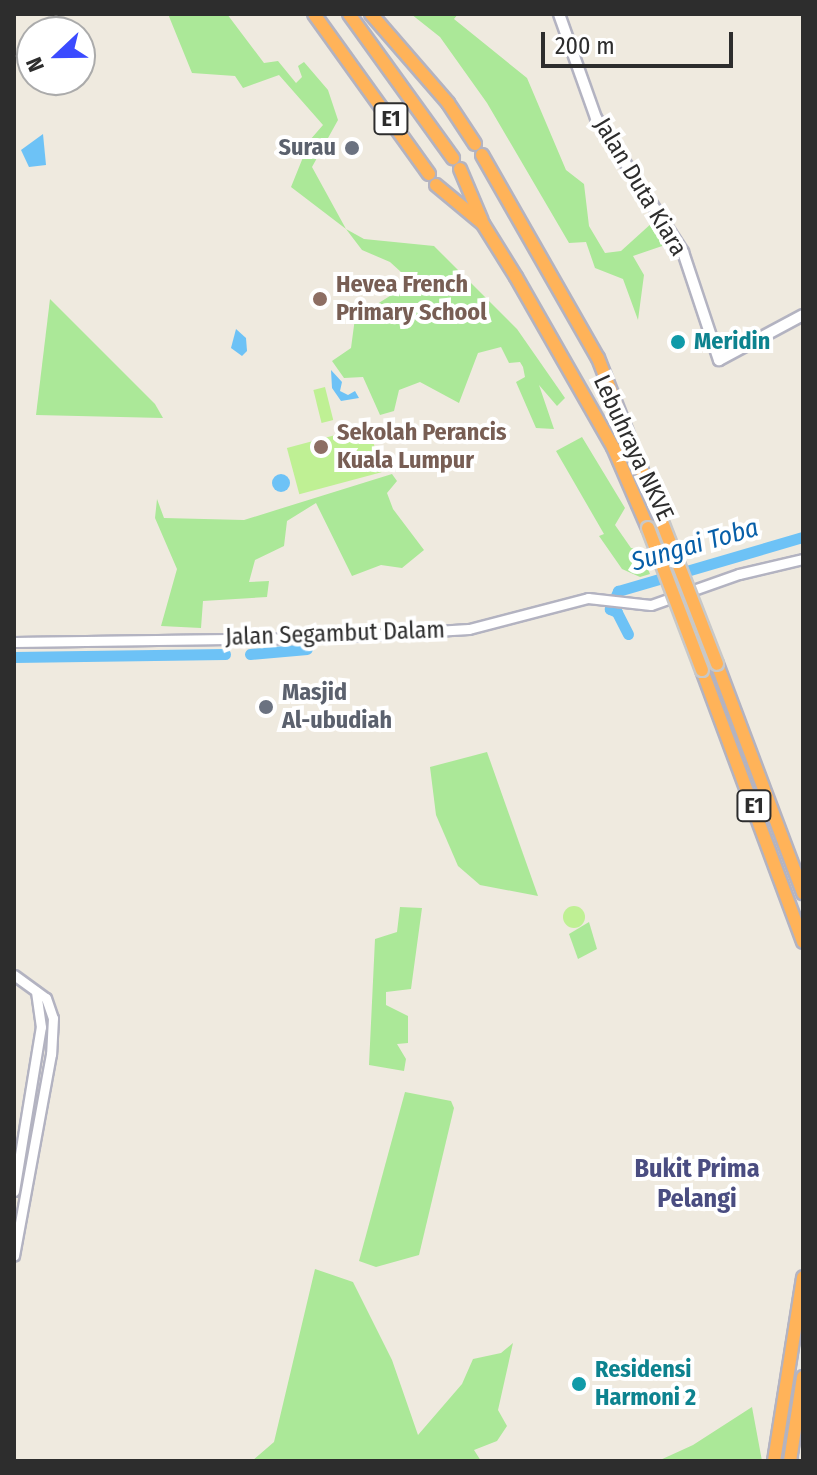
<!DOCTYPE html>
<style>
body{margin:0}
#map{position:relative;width:817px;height:1475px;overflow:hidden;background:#efeadf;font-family:"Fira Sans Condensed",sans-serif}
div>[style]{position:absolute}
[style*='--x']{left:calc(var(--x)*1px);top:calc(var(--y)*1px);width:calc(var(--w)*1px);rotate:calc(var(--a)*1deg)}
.green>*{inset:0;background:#abe898}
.pitch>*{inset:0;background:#bff094;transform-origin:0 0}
.round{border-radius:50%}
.water>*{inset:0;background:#6dc2f6}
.river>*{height:11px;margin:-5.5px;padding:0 5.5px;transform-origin:5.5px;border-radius:5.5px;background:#6dc2f6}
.roads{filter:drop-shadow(2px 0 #b3b3c1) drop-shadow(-2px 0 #b3b3c1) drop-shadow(0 2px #b3b3c1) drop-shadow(0 -2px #b3b3c1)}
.tertiary>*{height:9px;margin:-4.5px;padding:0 4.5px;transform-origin:4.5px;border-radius:4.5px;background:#fff}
.secondary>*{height:10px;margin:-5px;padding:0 5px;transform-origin:5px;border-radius:5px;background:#fff}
.motorway>*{height:12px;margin:-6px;padding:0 6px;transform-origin:6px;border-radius:6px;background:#ffb359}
.bridges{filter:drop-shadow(2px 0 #c8c8c8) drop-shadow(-2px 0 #c8c8c8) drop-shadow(0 2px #c8c8c8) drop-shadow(0 -2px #c8c8c8)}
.motorway-bridge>*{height:12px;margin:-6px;padding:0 6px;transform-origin:6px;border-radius:6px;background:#ffb359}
.dots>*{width:22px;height:22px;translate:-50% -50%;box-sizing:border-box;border:4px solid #fff;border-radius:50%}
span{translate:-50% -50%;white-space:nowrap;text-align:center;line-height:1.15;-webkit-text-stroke:8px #fff;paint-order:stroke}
.shield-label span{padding:2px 6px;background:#fff;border:2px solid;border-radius:6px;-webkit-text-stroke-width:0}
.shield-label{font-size:22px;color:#2d2d2d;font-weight:700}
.worship-label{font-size:24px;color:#5b616d;font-weight:700}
.right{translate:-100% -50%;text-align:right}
.left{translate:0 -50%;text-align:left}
.street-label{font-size:24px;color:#2d2d2d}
.education-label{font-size:24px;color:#785e54;font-weight:700}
.culture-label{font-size:24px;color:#0d838f;font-weight:700}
.water-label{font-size:26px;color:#065ea8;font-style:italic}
.neighbourhood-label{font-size:26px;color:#4a4d81;font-weight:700}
.frame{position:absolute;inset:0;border:16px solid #2d2d2d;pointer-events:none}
.north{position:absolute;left:16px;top:16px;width:80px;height:80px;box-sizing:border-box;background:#fff;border:2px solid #ababab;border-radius:50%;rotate:248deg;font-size:22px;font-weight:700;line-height:32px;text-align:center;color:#2d2d2d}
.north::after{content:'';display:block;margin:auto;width:28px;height:36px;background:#3b4bff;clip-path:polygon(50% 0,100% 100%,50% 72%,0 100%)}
.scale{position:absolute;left:541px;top:32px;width:192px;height:36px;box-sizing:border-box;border:4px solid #2d2d2d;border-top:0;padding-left:10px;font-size:24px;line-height:28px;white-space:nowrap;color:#2d2d2d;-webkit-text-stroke:6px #fff;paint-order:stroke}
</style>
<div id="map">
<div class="green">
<i style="clip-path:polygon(168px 14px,227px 14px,264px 63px,278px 61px,296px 83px,302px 77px,298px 66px,304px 62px,328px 90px,338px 120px,312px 167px,346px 229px,364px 239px,434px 246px,517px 329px,565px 398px,557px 406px,539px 385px,554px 429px,536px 428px,516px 382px,525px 377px,523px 367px,520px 362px,509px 363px,501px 347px,478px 353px,459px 403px,420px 382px,399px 390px,394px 411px,380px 415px,363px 377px,344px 378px,332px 361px,351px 348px,355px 318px,412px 282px,390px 262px,362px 250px,346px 229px,291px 187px,310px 140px,323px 125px,279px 75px,243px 88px,235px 76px,192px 73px)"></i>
<i style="clip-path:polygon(411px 14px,458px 14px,454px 19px,527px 78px,566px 170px,584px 184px,589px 226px,605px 253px,621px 251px,653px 222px,668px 244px,633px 256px,644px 275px,638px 320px,623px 279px,595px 268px,586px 242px,569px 243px,487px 103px,440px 37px)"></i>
<i style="clip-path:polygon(50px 299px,155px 404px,163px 418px,36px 415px)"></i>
<i style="clip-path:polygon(582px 437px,625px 508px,615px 525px,631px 548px,640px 549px,650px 574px,640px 577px,622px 569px,599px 536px,604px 534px,556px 451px)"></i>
<i style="clip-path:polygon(392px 474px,397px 481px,387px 493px,393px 509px,424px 550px,402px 568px,381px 565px,352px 576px,316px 503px,287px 521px,284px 546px,255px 560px,249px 582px,269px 581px,267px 597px,203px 601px,201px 628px,161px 626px,177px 569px,155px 518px,157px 499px,164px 518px,244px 520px)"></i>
<i style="clip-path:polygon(487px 752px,538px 896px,480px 885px,458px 866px,436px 815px,430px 767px)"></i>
<i style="clip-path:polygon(400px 907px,422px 908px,411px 989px,386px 992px,386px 1005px,408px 1016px,408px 1043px,397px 1044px,406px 1059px,404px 1071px,369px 1065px,375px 939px,397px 932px)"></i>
<i style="clip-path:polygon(589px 922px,597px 949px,578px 959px,569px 934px)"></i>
<i style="clip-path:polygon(405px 1092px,451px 1101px,454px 1108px,419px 1255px,376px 1267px,359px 1261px)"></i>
<i style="clip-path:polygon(315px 1269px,353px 1282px,392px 1360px,418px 1435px,462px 1384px,473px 1359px,501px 1353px,513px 1343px,498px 1410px,507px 1426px,497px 1441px,474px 1450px,481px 1461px,252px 1461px,274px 1442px)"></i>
<i style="clip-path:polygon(752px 1407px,762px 1461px,658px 1461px,693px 1445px)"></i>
</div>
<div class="pitch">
<i style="left:325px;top:387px;width:34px;height:12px;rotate:76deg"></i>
<i style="left:369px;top:426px;width:48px;height:85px;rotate:75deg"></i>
<i class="round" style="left:563px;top:906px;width:22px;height:22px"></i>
</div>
<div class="water">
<i style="clip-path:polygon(43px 134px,46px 165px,29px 167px,21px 150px)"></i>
<i style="clip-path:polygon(236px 329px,246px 338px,247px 351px,242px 356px,231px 348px)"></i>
<i style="clip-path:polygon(331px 370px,342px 382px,340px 391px,348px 395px,355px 391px,359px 398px,341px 401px,332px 388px)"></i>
<i class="round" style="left:272px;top:474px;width:18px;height:18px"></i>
<i class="round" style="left:602px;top:1388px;width:20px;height:20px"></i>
</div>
<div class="river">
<i style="--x:628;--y:634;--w:25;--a:-117"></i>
<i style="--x:617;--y:612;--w:8;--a:-157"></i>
<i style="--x:610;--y:609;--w:20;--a:-66"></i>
<i style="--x:618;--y:591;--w:193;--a:-16.3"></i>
<i style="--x:250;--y:654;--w:57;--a:-5"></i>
<i style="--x:14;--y:657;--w:211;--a:-0.8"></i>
</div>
<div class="roads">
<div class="tertiary">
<i style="--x:14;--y:642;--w:304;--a:-0.8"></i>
<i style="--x:318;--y:638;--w:151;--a:-3.4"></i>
<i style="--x:469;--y:629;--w:123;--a:-14.6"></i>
<i style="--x:588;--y:598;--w:63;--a:6.3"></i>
<i style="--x:651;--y:605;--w:93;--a:-19.4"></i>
<i style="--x:739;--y:574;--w:66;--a:-13.2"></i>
<i style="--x:14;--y:975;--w:39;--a:36"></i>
<i style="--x:46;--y:998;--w:21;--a:71"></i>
<i style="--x:53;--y:1018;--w:36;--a:93"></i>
<i style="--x:51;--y:1054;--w:205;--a:100.4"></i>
<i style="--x:14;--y:1191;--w:166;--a:-80.7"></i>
<i style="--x:41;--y:1027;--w:36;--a:-98"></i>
</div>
<div class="secondary">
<i style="--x:559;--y:14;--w:110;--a:70.4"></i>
<i style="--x:596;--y:118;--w:160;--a:57"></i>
<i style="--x:683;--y:252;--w:114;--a:71.6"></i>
<i style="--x:719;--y:360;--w:95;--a:-28.2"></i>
</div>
<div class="motorway">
<i style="--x:314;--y:14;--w:197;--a:54.3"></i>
<i style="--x:349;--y:14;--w:178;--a:54.2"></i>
<i style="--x:371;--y:14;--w:118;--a:49.1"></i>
<i style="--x:448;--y:103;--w:49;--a:56.6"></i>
<i style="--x:482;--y:155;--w:234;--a:60.3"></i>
<i style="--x:598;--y:358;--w:176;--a:68.7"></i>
<i style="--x:460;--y:169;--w:56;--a:67.1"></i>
<i style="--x:436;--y:185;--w:61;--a:39.7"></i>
<i style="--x:483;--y:224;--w:62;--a:58.1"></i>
<i style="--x:516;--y:277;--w:196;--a:60.3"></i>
<i style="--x:613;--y:447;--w:88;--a:66.6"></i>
<i style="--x:717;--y:664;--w:245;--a:69.4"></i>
<i style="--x:702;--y:670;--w:290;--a:69.6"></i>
<i style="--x:774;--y:1461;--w:186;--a:-81"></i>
<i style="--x:790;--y:1461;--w:85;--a:-81.2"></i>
</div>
</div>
<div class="bridges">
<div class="motorway-bridge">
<i style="--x:662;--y:522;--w:152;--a:68.8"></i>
<i style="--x:648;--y:528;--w:152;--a:69.2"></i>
</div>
</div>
<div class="dots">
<i style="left:352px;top:148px;background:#6b7280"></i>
<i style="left:320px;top:299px;background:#8d6e63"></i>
<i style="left:678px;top:342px;background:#0f9aa8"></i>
<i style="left:321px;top:447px;background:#8d6e63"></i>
<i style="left:266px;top:707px;background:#6b7280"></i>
<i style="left:579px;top:1384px;background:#0f9aa8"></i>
</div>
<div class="shield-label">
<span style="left:391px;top:119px">E1</span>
<span style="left:754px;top:806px">E1</span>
</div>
<div class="worship-label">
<span class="right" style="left:336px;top:148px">Surau</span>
<span class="left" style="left:282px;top:707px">Masjid<br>Al-ubudiah</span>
</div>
<div class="street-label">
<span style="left:640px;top:187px;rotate:59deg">Jalan Duta Kiara</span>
<span style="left:633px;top:448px;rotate:65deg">Lebuhraya NKVE</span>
<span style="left:335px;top:634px;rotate:-2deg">Jalan Segambut Dalam</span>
</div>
<div class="education-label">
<span class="left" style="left:336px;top:299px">Hevea French<br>Primary School</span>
<span class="left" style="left:337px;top:447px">Sekolah Perancis<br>Kuala Lumpur</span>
</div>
<div class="culture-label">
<span class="left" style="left:694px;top:342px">Meridin</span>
<span class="left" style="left:595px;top:1384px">Residensi<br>Harmoni 2</span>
</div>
<div class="water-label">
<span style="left:695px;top:545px;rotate:-16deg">Sungai Toba</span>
</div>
<div class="neighbourhood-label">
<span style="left:697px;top:1184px">Bukit Prima<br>Pelangi</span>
</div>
<div class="frame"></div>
<div class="north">N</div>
<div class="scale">200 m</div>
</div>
